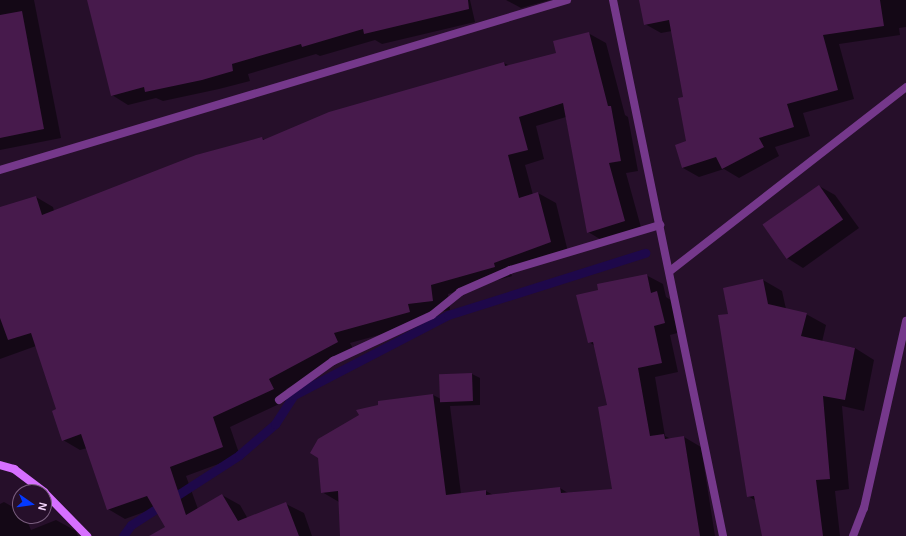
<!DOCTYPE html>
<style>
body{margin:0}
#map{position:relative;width:906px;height:536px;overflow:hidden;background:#260f2a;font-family:Arial,sans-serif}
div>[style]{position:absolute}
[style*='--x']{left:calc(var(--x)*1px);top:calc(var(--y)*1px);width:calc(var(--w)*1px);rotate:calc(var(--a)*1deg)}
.shadow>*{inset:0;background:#0007}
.stream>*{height:9px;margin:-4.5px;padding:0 4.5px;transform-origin:4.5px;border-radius:4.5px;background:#1e084a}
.building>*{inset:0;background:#471a4c;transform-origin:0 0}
.street>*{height:8px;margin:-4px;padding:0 4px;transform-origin:4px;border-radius:4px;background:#75388b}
.secondary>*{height:8px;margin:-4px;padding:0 4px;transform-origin:4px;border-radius:4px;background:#d66fff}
span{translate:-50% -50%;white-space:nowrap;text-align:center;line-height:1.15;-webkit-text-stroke:3px #260f2a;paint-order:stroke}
.north{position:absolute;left:12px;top:484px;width:40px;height:40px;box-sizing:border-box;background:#260f2a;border:1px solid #7a5f7f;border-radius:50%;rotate:103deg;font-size:11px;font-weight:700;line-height:16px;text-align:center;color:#f7d8ff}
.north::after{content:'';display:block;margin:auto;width:14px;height:18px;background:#0439ff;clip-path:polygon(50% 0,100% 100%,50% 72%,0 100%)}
</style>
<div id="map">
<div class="shadow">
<i style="clip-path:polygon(0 0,34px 0,61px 138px,0 150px)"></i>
<i style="clip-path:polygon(88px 0,470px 0,475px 22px,382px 44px,375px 40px,320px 56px,316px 54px,248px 74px,250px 81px,219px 89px,163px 101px,156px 98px,128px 105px,112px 95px)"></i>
<i style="clip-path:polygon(506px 0,550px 0,521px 8px)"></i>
<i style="clip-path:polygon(640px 0,906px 0,906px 27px,899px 28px,900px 35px,839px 44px,854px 99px,803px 113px,810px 136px,775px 147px,779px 156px,739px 178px,724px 169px,699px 177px,683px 168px,687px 142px,684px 98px,672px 31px,661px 33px,645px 24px)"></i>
<i style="clip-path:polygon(588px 33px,606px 43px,625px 115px,628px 117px,638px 171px,626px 173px,642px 231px,605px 242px,588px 232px,566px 117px,536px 126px,544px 159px,525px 165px,533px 195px,538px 193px,556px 203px,568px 252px,511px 273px,512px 276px,448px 294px,450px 310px,425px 314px,426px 322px,350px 343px,355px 352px,286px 389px,290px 399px,230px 427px,240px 456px,186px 476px,198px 509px,222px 495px,240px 505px,248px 519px,286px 504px,304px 513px,312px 536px,171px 536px,155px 508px,125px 519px,108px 509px,87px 448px,80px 450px,63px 440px,57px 410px,36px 346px,0 359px,0 208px,36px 197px,53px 207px,54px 211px,262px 138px,265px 140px,504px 63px,510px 66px,557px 54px)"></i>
<i style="clip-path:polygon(819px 186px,835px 195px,859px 228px,803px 268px,787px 258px)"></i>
<i style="clip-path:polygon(646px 275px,663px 284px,666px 297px,674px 302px,681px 332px,670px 335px,678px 372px,655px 377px,665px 436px,671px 439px,684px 437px,701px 447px,715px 536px,341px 536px,339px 502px,322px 492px,433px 395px,441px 399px,472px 374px,480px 378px,480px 405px,450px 406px,461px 494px,486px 491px,493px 495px,560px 488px,568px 493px,613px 490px,608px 406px,595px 346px,589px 342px,599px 291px)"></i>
<i style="clip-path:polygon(763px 280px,782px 291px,786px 309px,806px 314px,826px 325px,822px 342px,855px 348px,874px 360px,864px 411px,842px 406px,849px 489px,835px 491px,840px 536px,763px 536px,756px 501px,748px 496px,730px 315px)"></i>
<i style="clip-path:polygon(4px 502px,20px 511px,20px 516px,25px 516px,31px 530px,56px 520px,76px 531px,78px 536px,0 536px,0 504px)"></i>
</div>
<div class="stream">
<i style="--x:123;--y:536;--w:14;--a:-54"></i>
<i style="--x:131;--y:525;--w:129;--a:-32.9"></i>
<i style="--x:239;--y:455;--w:48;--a:-40.7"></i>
<i style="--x:275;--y:424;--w:35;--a:-57"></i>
<i style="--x:294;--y:395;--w:174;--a:-27.5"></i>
<i style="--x:448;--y:315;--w:207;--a:-17.5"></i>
</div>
<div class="building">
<i style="clip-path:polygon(87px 0,468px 0,469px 9px,364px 34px,363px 29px,302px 47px,301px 44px,232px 64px,233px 71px,202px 80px,145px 92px,144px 87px,111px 96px)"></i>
<i style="clip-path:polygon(639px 0,880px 0,884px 26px,823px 35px,838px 90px,787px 104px,794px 127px,759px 138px,764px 147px,722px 169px,716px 157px,682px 168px,675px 145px,686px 141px,678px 98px,683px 97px,669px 20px,644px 25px)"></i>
<i style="clip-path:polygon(22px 11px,44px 129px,0 138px,0 15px)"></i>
<i style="clip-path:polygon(589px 32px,608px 106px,611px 106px,621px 161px,609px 163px,625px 221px,587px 233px,563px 103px,519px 117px,528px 150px,508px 155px,519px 198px,538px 192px,551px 242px,494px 263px,495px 267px,431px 285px,433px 301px,408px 304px,410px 312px,334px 333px,338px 342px,269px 379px,274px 389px,213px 417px,223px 447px,170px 467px,186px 515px,222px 494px,238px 521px,286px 502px,299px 536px,149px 536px,165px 527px,147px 496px,107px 510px,81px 434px,62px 441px,52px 411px,56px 409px,31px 333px,8px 340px,0 318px,0 207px,36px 196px,42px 215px,196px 155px,262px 137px,263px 140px,329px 112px,504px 62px,505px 66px,556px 53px,553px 41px)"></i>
<i style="left:819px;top:185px;width:42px;height:69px;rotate:55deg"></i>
<i style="clip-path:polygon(647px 274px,651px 293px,657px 291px,665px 323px,654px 326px,662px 363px,638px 368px,650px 436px,664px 434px,665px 439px,684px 436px,700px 536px,340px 536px,338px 491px,321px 493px,318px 458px,310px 453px,318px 439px,359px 415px,356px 410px,378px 405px,378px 401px,433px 394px,446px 495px,486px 490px,486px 495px,560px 487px,561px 493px,612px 489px,598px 407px,607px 405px,593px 342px,588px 343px,576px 295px,598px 290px,597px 284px)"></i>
<i style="clip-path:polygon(763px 279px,768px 304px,807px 313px,801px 336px,855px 348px,845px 400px,823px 396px,830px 479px,816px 480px,823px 536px,762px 536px,754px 496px,747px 497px,718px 315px,728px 314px,723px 288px)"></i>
<i style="left:472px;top:373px;width:28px;height:33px;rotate:88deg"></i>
</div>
<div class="street">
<i style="--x:613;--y:0;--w:547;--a:78.4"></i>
<i style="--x:0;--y:170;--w:592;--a:-16.69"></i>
<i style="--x:670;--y:271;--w:299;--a:-37.9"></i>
<i style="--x:279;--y:400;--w:67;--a:-35.8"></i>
<i style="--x:333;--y:361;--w:109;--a:-24.9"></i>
<i style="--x:432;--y:315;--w:36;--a:-39"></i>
<i style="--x:460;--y:292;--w:55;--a:-23.7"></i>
<i style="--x:510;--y:270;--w:157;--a:-16.7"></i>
<i style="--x:853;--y:536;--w:30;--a:-69"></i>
<i style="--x:864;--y:508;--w:192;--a:-77.3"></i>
</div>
<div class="secondary">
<i style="--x:0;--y:465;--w:15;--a:16"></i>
<i style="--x:14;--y:469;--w:38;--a:37"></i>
<i style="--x:44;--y:492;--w:62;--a:45.7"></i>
</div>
<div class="north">N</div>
</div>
